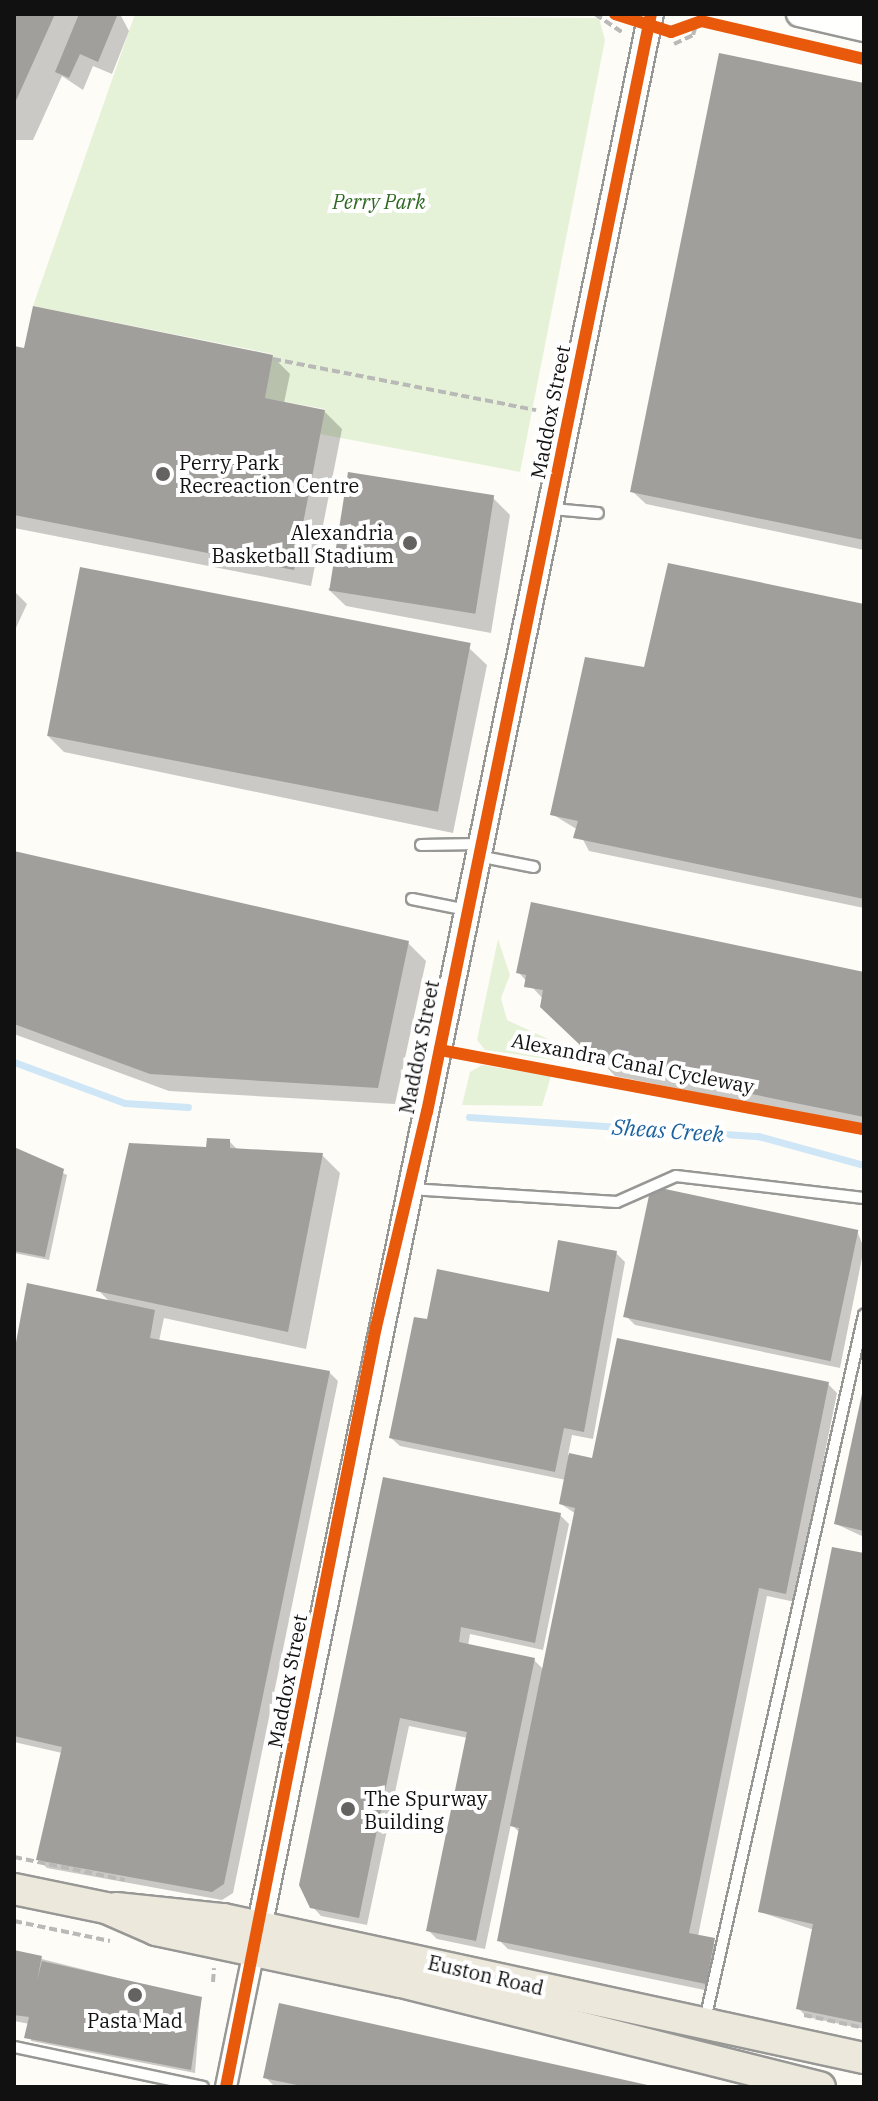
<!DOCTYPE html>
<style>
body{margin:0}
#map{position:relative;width:878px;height:2101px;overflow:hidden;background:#fdfcf7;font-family:"IBM Plex Serif",serif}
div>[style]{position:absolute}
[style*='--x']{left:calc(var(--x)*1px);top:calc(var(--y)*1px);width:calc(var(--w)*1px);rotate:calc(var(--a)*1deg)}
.green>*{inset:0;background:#e6f2d8}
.shadow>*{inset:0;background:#0003}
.stream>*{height:7px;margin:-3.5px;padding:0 3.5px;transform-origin:3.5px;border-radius:3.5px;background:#cfe6f6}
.building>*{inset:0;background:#a19f9c;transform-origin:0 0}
.path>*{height:4px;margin-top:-2px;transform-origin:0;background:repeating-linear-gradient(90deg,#b9b9b8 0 8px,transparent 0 12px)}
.roads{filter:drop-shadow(2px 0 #979795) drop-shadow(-2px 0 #979795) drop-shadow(0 2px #979795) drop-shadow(0 -2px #979795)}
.service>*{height:10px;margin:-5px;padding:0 5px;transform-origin:5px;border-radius:5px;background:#fffffe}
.minor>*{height:20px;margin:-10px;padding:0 10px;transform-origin:10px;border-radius:10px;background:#fffffe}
.tertiary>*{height:24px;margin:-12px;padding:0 12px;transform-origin:12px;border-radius:12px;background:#fffffe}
.primary>*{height:30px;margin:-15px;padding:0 15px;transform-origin:15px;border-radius:15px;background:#ece8dc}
.cycleway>*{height:12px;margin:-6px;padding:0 6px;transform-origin:6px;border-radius:6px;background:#e8590c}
.dots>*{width:22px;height:22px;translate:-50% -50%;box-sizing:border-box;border:4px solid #fff;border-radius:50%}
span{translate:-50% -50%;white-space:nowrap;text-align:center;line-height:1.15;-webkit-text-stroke:8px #fff;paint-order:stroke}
.park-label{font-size:20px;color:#2e6822;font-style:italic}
.street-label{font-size:20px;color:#111}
.poi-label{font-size:20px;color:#111}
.left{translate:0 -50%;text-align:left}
.right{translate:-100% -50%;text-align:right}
.water-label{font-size:22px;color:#1c63a0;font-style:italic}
.frame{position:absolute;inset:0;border:16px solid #111;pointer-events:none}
</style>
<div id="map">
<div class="green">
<i style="clip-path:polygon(135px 14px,599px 18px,605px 40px,520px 472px,320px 434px,325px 409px,265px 398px,273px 354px,33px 306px)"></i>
<i style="clip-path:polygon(498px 939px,510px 975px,501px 998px,507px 1020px,548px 1039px,554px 1060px,485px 1050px,477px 1040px)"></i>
<i style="clip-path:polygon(482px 1065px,551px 1076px,542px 1106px,462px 1105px,470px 1072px)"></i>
</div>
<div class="shadow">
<i style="clip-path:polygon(14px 14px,120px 14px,129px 31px,112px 74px,93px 66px,83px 90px,62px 76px,33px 140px,14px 140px)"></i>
<i style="clip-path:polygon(864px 85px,864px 550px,646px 504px,632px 491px)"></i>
<i style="clip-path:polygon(14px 348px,272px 356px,290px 374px,284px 403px,324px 411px,342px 429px,311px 586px,14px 528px)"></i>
<i style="clip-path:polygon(493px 498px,510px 515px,491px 633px,346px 606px,328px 589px)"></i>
<i style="clip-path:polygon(14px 591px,27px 604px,14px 632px)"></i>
<i style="clip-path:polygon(864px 606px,864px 908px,589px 851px,578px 830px,552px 814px,646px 669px)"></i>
<i style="clip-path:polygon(469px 648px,487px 665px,453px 833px,64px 752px,47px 735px)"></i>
<i style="clip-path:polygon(14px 853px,408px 943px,426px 961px,395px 1104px,169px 1091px,14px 1034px)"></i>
<i style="clip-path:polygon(518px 972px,864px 974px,864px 1126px,615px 1076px)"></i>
<i style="clip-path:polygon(229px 1141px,239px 1151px,322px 1155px,340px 1173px,306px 1349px,164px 1318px,159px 1341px,329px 1372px,338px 1381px,233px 1893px,222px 1900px,47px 1868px,39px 1860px,62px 1753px,14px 1742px,14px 1364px,111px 1303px,98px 1290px,208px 1149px)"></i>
<i style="clip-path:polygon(14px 1149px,67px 1175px,49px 1260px,14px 1253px)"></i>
<i style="clip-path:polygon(857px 1231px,864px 1248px,840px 1368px,635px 1325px,626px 1316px)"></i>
<i style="clip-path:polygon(616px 1253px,625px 1262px,593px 1439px,572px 1435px,568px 1455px,594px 1460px,828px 1384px,837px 1393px,795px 1602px,767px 1596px,698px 1936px,723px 1948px,714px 1992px,508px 1949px,499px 1940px,520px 1833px,511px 1824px,485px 1949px,437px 1939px,428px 1930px,468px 1738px,409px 1726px,367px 1925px,321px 1916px,312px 1906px,384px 1479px,560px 1515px,569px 1524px,543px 1650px,470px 1634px,468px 1646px,534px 1660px,544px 1670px,576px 1514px,561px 1504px,566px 1480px,400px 1446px,391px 1438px,428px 1322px,550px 1295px)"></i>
<i style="clip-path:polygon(864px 1392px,864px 1537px,836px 1524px)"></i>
<i style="clip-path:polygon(864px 1555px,864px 2029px,807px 2017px,798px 2008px,814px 1930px,760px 1912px)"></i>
<i style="clip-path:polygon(14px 1952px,201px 1999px,195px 2073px,31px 2041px,30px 2024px,14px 2021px)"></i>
<i style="clip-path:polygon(265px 2077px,649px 2087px,275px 2087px)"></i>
</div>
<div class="stream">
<i style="--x:14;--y:1062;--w:118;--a:20.3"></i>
<i style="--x:125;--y:1103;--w:63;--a:3.6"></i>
<i style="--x:469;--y:1117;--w:290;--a:3.8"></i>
<i style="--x:758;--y:1136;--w:110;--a:15.3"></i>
</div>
<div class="building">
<i style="clip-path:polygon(14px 14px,55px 14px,14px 105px)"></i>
<i style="clip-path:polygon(79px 14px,117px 16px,98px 62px,80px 54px,69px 78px,55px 72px)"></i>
<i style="clip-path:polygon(719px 53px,864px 83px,864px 540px,630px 492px)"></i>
<i style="clip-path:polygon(33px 306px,273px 355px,265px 398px,325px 410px,294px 570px,14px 515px,14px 346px,24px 348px)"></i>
<i style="left:348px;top:472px;width:148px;height:120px;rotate:9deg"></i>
<i style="clip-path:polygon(668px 563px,864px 604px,864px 899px,573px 838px,578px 821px,550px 815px,585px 657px,644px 667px)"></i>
<i style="left:80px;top:567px;width:398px;height:172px;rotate:11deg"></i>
<i style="clip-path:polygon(14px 851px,409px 941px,378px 1088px,150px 1074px,14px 1024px)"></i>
<i style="clip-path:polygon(531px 902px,864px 972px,864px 1117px,599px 1063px,540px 1007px,543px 990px,524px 987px,526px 975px,516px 973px)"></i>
<i style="clip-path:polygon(207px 1138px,230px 1139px,230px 1148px,323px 1153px,288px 1332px,96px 1291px,129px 1143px,206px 1147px)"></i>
<i style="clip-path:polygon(14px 1147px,64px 1169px,45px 1257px,14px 1251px)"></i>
<i style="left:651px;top:1186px;width:212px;height:134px;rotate:12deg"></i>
<i style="clip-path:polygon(558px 1240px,617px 1251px,584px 1432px,564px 1428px,555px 1472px,389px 1438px,414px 1317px,427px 1319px,437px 1269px,549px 1292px)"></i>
<i style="clip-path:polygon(27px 1283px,155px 1310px,150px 1338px,330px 1371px,224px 1884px,212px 1892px,36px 1860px,62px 1747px,14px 1736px,14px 1353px)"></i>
<i style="clip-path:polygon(617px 1338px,829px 1382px,786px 1594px,759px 1588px,689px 1933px,715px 1938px,706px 1984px,497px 1941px,519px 1828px,510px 1826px,575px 1508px,559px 1504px,569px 1453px,592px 1458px)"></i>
<i style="clip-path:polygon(863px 1389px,864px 1389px,864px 1531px,834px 1524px)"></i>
<i style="clip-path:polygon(383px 1477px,561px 1513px,535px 1643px,461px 1627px,459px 1642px,535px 1658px,476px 1941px,426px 1931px,467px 1732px,400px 1718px,359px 1918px,310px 1908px,299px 1885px)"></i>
<i style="clip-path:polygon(832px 1547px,864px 1553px,864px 2023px,796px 2009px,813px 1924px,758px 1912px)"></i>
<i style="clip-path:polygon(14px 1950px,42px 1956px,37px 1980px,42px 1961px,202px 1997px,191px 2070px,24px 2038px,29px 2017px,14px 2015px)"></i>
<i style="clip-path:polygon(279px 2003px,652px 2086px,652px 2087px,307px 2087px,263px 2078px)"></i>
</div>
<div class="path">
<i style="--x:595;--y:14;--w:34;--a:34"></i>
<i style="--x:674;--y:44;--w:21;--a:-25"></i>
<i style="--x:693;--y:35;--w:14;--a:-73"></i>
<i style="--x:273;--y:359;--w:268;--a:11"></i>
<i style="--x:14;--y:1857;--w:113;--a:11.7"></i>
<i style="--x:14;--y:1921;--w:98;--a:11.8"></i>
<i style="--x:213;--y:1982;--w:14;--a:-86"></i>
<i style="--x:804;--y:2015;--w:61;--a:12.2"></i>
</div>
<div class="roads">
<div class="service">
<i style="--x:552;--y:509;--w:46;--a:5"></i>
<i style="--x:421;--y:845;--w:58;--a:-1"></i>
<i style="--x:478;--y:856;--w:57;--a:11.1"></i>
<i style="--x:412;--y:899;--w:56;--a:11.3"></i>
<i style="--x:410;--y:1189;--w:207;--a:3.6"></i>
<i style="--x:617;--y:1202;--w:64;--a:-23.8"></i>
<i style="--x:676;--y:1176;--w:189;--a:6.7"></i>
<i style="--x:705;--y:2020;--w:723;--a:-77.29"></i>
<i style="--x:14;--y:2047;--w:193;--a:11.9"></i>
</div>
<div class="minor">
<i style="--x:226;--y:2087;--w:139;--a:-78.4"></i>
</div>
<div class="tertiary">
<i style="--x:799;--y:14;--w:67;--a:13"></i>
<i style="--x:256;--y:1943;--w:1969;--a:-78.43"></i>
</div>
<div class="primary">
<i style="--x:14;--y:1889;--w:94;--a:11.7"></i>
<i style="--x:106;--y:1908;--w:55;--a:23.7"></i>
<i style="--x:156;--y:1930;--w:250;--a:12"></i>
<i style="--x:401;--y:1982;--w:432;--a:14.1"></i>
<i style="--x:116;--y:1908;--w:108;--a:5.9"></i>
<i style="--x:223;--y:1919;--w:656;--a:12.24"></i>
</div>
</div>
<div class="cycleway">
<i style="--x:615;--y:14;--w:59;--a:17.8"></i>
<i style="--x:671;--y:32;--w:32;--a:-20"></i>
<i style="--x:701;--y:21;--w:167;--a:13.1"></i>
<i style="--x:440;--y:1050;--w:431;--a:10.6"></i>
<i style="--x:226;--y:2087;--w:775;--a:-78.84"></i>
<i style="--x:376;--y:1327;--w:221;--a:-76.7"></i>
<i style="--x:427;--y:1112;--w:1121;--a:-78.47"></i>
</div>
<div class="dots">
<i style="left:163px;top:474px;background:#646362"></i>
<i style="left:410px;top:543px;background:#646362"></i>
<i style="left:348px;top:1809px;background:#646362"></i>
<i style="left:135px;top:1995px;background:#646362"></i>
</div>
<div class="park-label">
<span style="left:379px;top:201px">Perry Park</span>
</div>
<div class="street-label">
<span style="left:550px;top:412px;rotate:-79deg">Maddox Street</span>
<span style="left:419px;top:1047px;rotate:-79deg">Maddox Street</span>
<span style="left:633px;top:1063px;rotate:11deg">Alexandra Canal Cycleway</span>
<span style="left:287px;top:1681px;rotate:-79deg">Maddox Street</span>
<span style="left:486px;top:1975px;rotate:13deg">Euston Road</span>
</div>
<div class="poi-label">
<span class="left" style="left:179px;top:474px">Perry Park<br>Recreaction Centre</span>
<span class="right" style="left:394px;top:544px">Alexandria<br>Basketball Stadium</span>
<span class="left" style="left:364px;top:1810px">The Spurway<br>Building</span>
<span style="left:135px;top:2020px">Pasta Mad</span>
</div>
<div class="water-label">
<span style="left:668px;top:1130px;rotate:4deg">Sheas Creek</span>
</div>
<div class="frame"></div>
</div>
